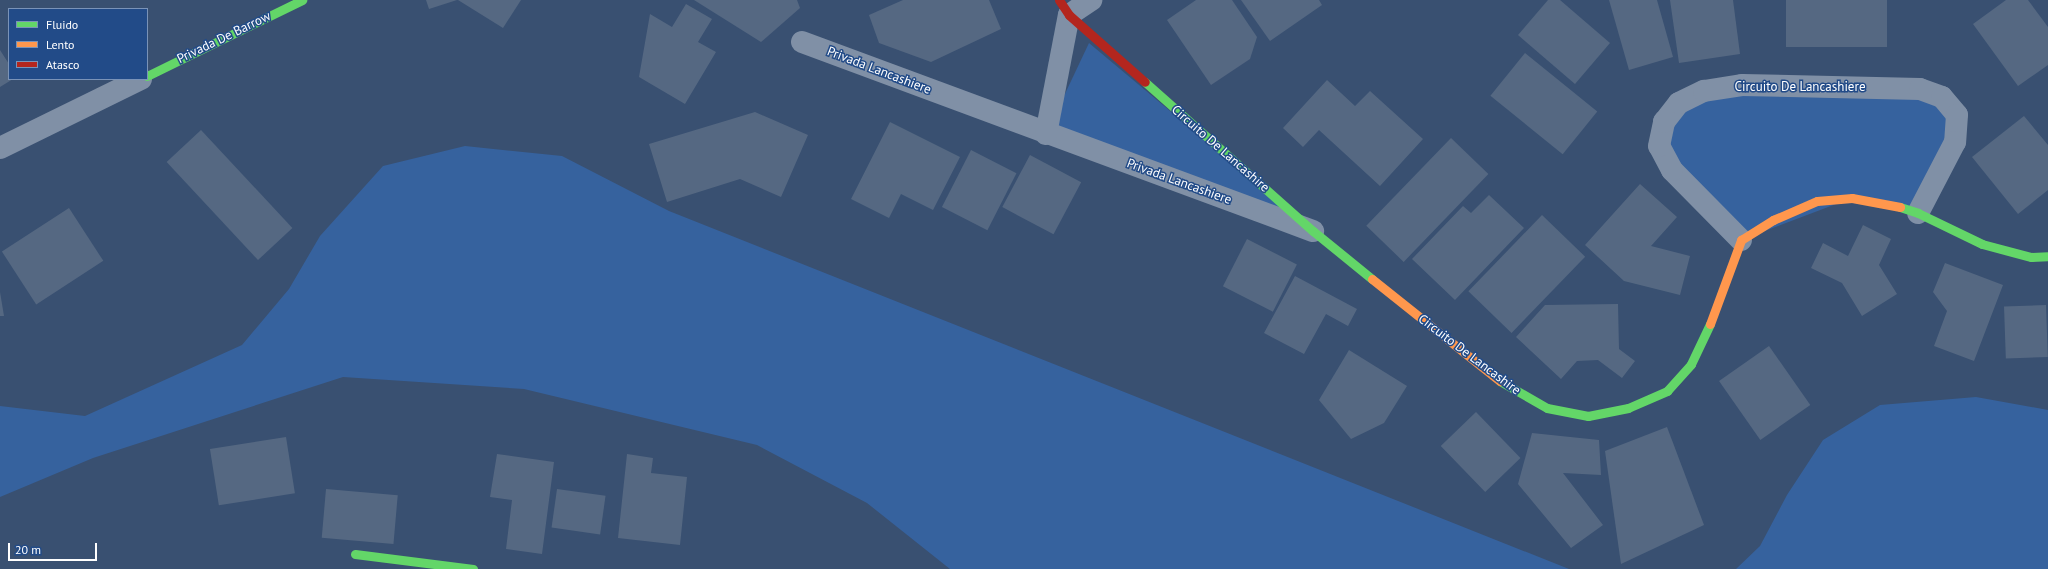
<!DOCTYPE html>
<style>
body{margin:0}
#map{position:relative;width:2048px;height:569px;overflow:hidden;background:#395071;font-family:"PT Sans",sans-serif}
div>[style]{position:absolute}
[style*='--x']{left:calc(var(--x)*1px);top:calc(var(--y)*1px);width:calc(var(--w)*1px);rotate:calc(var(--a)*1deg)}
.green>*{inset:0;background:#36629e}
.building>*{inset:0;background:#556882;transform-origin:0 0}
.street>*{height:22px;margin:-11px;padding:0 11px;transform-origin:11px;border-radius:11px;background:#8090a6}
.fast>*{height:9px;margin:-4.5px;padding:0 4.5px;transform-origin:4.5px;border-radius:4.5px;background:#63d668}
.slow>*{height:9px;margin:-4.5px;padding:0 4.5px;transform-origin:4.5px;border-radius:4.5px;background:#ff974d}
.jam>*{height:9px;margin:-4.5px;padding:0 4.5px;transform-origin:4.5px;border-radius:4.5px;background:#b3261e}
span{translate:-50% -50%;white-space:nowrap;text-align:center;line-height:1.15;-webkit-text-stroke:3px #224b88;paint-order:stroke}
.street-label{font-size:13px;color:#fff}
.legend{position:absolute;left:8px;top:8px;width:140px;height:72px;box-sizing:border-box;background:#224b88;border:1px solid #7a93b8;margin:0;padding:5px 7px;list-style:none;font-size:12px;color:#fff}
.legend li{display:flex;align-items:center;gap:8px;height:20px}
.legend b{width:20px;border:1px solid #7a93b8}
.scale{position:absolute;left:8px;top:543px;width:89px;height:18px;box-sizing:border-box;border:2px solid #fff;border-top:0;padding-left:5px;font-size:12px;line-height:14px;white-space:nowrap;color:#fff;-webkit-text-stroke:3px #224b88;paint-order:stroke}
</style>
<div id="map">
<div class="green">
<i style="clip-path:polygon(1089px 43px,1313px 231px,1046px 134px)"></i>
<i style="clip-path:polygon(1920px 89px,1957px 115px,1918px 213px,1852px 198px,1741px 240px,1672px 170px,1664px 122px,1704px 91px)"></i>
<i style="clip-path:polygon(465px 146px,562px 156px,669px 211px,1569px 569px,950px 569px,867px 503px,757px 445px,524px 389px,343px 377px,93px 458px,0 497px,0 406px,85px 416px,242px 345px,289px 289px,320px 236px,383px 166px)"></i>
<i style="clip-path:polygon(1976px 397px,2048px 410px,2048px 569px,1736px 569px,1760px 546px,1787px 495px,1823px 440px,1880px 405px)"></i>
</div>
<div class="building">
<i style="clip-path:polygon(426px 0,457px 0,429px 9px)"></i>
<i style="clip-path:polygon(458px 0,521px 0,503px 28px)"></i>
<i style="clip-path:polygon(694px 0,797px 0,800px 8px,761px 42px)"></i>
<i style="clip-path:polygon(903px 0,989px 0,1001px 29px,931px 62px,879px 43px,869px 15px)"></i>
<i style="clip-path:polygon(1196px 0,1232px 0,1257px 37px,1250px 59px,1211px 85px,1167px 20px)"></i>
<i style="clip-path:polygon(1241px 0,1319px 0,1322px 5px,1270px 41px)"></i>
<i style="clip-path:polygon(1548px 0,1560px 0,1610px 43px,1575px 84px,1518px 35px)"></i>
<i style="clip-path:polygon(1609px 0,1657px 0,1673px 57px,1629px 70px)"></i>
<i style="clip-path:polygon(1670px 0,1733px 0,1740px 54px,1679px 63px)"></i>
<i style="left:1786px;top:0;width:101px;height:47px"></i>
<i style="clip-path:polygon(2006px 0,2028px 0,2048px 27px,2048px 65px,2018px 86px,1973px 24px)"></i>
<i style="clip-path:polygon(686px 4px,712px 19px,698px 42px,716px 52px,685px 104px,639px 77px,650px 14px,672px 27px)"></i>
<i style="clip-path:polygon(0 50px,9px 64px,9px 79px,13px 79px,0 87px)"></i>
<i style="left:1525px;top:53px;width:93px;height:55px;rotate:39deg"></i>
<i style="clip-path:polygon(1327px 80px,1355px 106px,1370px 91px,1423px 139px,1380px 186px,1319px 130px,1303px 147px,1283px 128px)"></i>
<i style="clip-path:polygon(755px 112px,808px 135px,781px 197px,740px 179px,667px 202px,649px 144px)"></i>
<i style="clip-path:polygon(2024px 116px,2048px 145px,2048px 190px,2018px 214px,1972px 157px)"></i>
<i style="clip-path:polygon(890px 122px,960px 157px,933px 210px,901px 194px,889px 218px,851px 199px)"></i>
<i style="left:201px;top:130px;width:134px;height:47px;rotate:47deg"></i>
<i style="left:1451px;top:138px;width:52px;height:122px;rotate:44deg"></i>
<i style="left:971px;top:150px;width:51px;height:64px;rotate:27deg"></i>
<i style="left:1030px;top:155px;width:58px;height:59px;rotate:28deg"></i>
<i style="clip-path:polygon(1640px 184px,1677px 217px,1651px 246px,1690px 256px,1680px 295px,1624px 281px,1585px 245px)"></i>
<i style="clip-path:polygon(1489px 195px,1524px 228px,1455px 300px,1412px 259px,1463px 206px,1471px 213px)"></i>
<i style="left:69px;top:208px;width:63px;height:80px;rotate:57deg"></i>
<i style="left:1542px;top:215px;width:60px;height:106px;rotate:44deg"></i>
<i style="clip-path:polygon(1863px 225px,1891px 239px,1879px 265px,1897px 294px,1862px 316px,1842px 283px,1811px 268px,1823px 243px,1848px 256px)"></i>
<i style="left:1247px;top:239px;width:56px;height:53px;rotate:27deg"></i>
<i style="clip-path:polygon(1945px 263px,2003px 285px,1974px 361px,1934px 346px,1947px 311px,1933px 292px)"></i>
<i style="clip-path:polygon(1295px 276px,1357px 309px,1348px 326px,1326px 314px,1304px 354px,1264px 333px)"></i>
<i style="clip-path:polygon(0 292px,4px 316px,0 316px)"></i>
<i style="clip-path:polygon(1618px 304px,1619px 349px,1635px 361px,1622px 378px,1598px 360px,1577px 361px,1561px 379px,1516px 337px,1545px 305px)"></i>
<i style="left:2046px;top:305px;width:52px;height:42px;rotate:88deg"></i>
<i style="left:1769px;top:346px;width:72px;height:61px;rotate:55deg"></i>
<i style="clip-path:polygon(1349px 350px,1407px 386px,1384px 423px,1351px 439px,1319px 400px)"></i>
<i style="left:1476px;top:412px;width:64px;height:49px;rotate:46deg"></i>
<i style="clip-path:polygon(1667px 427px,1704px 525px,1621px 564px,1605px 451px)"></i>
<i style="clip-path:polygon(1532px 433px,1599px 440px,1601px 475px,1563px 473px,1603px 525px,1571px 548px,1518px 484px)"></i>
<i style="left:286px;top:437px;width:57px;height:77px;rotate:81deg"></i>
<i style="clip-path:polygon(497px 454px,554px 462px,542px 554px,506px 549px,512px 500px,490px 497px)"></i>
<i style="clip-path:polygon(627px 454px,653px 458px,651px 473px,687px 477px,680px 545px,618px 538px)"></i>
<i style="left:326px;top:489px;width:72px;height:49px;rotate:5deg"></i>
<i style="left:557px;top:489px;width:49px;height:39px;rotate:8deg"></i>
</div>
<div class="street">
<i style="--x:802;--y:42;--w:545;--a:20.3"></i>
<i style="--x:1046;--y:134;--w:121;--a:-79.1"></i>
<i style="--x:1069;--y:15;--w:27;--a:-34"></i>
<i style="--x:0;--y:148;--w:157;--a:-26.1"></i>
<i style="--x:1741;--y:240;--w:98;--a:-134.6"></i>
<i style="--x:1672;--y:170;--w:27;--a:-118"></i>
<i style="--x:1659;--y:146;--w:25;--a:-78"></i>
<i style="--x:1664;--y:122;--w:24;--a:-52"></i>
<i style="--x:1679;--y:103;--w:28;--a:-26"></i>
<i style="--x:1704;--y:91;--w:38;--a:-9"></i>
<i style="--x:1742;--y:85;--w:178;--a:1.3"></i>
<i style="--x:1920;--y:89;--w:23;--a:20"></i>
<i style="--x:1942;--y:97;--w:23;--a:50"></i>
<i style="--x:1957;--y:115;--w:27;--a:94"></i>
<i style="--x:1955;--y:142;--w:80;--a:117.5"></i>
</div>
<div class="fast">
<i style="--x:147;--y:76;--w:173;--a:-26.1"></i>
<i style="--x:1145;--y:82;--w:225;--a:41.6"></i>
<i style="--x:1313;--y:231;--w:76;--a:39.1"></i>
<i style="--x:1900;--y:207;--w:19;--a:18"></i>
<i style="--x:1918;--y:213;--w:71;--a:25.8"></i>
<i style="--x:1982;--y:244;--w:51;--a:14.9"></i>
<i style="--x:2031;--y:257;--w:17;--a:-3"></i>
<i style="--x:1500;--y:381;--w:54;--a:29.9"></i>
<i style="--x:1547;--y:408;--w:42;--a:11"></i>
<i style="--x:1588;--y:416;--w:41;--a:-11.3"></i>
<i style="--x:1628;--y:408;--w:43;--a:-23.6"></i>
<i style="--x:1667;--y:391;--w:36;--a:-48"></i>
<i style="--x:1691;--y:364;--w:44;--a:-64.6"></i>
<i style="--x:355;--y:554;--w:119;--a:7.2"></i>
</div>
<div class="slow">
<i style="--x:1372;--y:279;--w:164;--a:38.6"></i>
<i style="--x:1710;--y:324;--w:90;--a:-69.7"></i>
<i style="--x:1741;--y:240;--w:38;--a:-32"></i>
<i style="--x:1773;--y:220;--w:48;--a:-23.4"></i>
<i style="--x:1817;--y:201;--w:35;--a:-5"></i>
<i style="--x:1852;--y:198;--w:49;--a:10.6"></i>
</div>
<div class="jam">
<i style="--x:1059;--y:0;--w:18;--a:56"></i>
<i style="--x:1069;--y:15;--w:101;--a:41.4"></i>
</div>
<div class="street-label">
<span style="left:224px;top:38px;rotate:-26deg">Privada De Barrow</span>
<span style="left:879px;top:71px;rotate:21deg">Privada Lancashiere</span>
<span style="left:1800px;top:87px">Circuito De Lancashiere</span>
<span style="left:1220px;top:149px;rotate:41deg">Circuito De Lancashire</span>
<span style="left:1179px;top:182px;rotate:20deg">Privada Lancashiere</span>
<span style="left:1469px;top:355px;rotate:37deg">Circuito De Lancashire</span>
</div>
<ul class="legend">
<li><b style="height:5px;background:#63d668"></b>Fluido</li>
<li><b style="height:5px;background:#ff974d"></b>Lento</li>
<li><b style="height:5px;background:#b3261e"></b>Atasco</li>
</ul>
<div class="scale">20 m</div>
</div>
